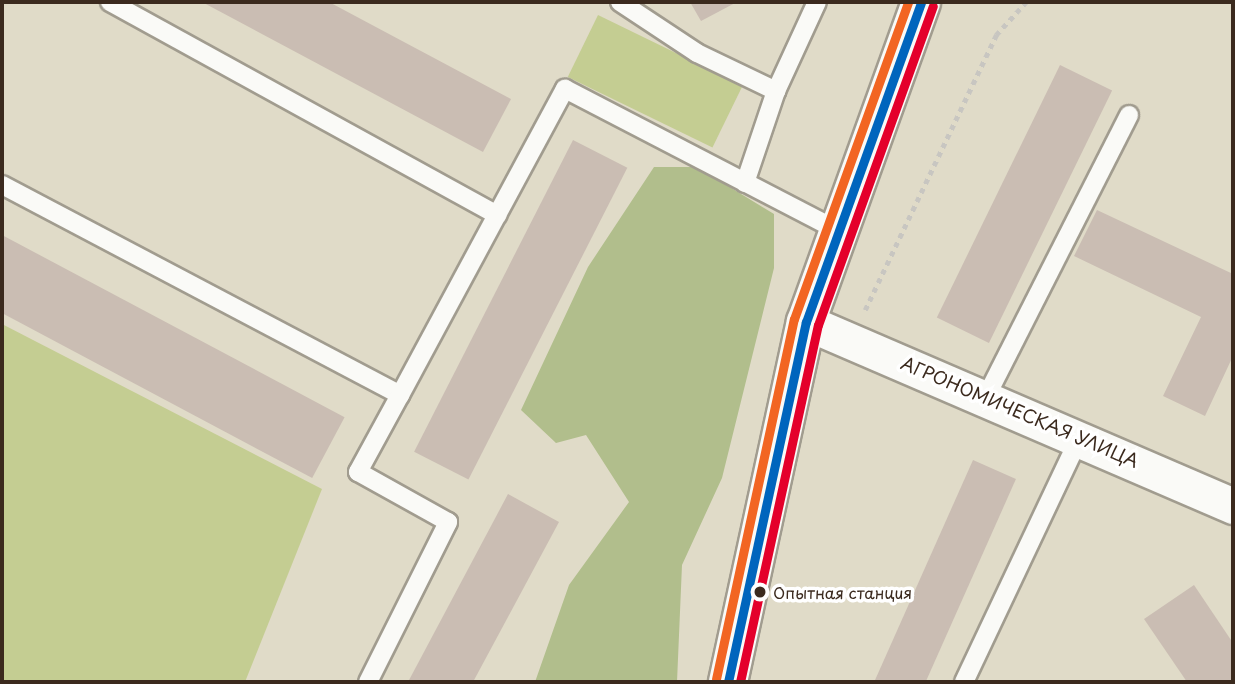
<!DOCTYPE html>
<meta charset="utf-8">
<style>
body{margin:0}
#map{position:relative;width:1235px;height:684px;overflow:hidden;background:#e0dbc8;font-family:"Playpen Sans",sans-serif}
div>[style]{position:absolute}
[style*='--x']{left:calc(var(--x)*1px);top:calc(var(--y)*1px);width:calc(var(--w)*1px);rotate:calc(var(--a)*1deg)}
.green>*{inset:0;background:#c4cd92;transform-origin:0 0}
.forest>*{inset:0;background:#b1be8c}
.building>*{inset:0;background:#cabdb3;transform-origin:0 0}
.path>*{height:4.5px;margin-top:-2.25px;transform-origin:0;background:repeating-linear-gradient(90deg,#c8c6c1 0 5px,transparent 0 10px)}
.roads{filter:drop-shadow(2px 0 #a19c8f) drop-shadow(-2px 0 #a19c8f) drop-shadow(0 2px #a19c8f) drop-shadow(0 -2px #a19c8f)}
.service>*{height:18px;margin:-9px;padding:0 9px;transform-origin:9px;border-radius:9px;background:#fafaf7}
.minor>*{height:35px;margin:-17.5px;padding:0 17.5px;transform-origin:17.5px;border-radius:17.5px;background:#fafaf7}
.tertiary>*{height:38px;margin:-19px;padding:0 19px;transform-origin:19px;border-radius:19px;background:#fafaf7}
.bus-1>*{height:9px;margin:-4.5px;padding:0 4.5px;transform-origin:4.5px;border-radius:4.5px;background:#0065bd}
.bus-2>*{height:9px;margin:-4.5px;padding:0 4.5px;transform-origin:4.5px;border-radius:4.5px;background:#e4002b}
.bus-3>*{height:9px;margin:-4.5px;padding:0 4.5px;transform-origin:4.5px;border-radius:4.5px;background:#f26522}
.dots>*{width:19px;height:19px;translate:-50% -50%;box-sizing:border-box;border:4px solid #fff;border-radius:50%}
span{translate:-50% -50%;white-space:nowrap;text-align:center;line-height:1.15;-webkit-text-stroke:7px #fff;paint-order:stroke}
.bus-label{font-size:16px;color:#3b2a1e}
.left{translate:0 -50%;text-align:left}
.street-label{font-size:18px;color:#3b2a1e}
.frame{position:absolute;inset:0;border:4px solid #3b2a1e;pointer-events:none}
</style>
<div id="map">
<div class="green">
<i style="left:598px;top:15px;width:161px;height:69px;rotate:26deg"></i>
<i style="clip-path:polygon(2px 324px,322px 489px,245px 682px,2px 682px)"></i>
</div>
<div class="forest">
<i style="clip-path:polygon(654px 167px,697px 167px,774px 214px,774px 268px,722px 478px,682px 565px,677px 682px,535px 682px,569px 585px,629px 502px,586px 435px,556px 443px,521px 410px,588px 267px)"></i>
</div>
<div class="building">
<i style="clip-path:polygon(202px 2px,329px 2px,511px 99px,483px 152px)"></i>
<i style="clip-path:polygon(690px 2px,737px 2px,701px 21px)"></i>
<i style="left:1060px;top:65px;width:58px;height:281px;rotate:26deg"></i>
<i style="left:573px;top:140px;width:61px;height:350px;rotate:27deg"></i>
<i style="clip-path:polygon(1097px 210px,1233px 274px,1233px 356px,1205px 416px,1163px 396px,1201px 317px,1074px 256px)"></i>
<i style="left:2px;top:235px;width:388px;height:69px;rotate:28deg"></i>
<i style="left:973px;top:460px;width:47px;height:243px;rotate:24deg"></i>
<i style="clip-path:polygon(508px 494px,559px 522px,473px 682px,408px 682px)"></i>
<i style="clip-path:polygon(1194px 585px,1233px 643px,1233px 682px,1187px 682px,1144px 619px)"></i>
</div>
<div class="path">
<i style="--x:865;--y:310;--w:305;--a:-64.5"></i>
<i style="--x:996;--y:35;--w:45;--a:-47.7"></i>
</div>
<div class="roads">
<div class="service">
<i style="--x:110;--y:2;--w:442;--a:28.8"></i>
<i style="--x:620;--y:2;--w:92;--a:33.5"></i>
<i style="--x:697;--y:53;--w:88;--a:25.7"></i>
<i style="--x:745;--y:183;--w:97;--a:-71.4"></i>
<i style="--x:776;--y:91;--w:98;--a:-65.3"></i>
<i style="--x:2;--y:185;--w:450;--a:27.8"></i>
<i style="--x:400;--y:395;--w:348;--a:-61.7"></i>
<i style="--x:565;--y:89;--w:306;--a:27.4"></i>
<i style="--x:987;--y:395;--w:314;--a:-63.1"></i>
<i style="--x:368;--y:682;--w:179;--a:-63.4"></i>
<i style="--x:448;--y:522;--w:103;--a:-150.9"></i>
<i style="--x:358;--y:472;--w:88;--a:-61.4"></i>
<i style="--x:964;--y:682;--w:271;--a:-64.7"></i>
</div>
<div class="minor">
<i style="--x:806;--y:322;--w:465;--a:23.3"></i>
</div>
<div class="tertiary">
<i style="--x:728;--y:682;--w:368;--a:-77.8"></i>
<i style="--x:806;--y:322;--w:340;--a:-70.2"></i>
</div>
</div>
<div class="bus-1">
<i style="--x:728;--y:682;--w:368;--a:-77.8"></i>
<i style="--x:806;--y:322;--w:340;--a:-70.2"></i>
</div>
<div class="bus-2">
<i style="--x:740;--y:682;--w:365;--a:-77.7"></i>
<i style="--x:818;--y:325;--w:339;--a:-70.2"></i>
</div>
<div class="bus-3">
<i style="--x:716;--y:679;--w:368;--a:-77.8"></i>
<i style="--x:794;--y:319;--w:337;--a:-70.2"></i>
</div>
<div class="dots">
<i style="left:760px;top:592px;background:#3b2a1e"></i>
</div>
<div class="bus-label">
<span class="left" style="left:773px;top:592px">Опытная станция</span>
</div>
<div class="street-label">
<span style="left:1020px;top:412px;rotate:23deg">АГРОНОМИЧЕСКАЯ УЛИЦА</span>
</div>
<div class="frame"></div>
</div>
